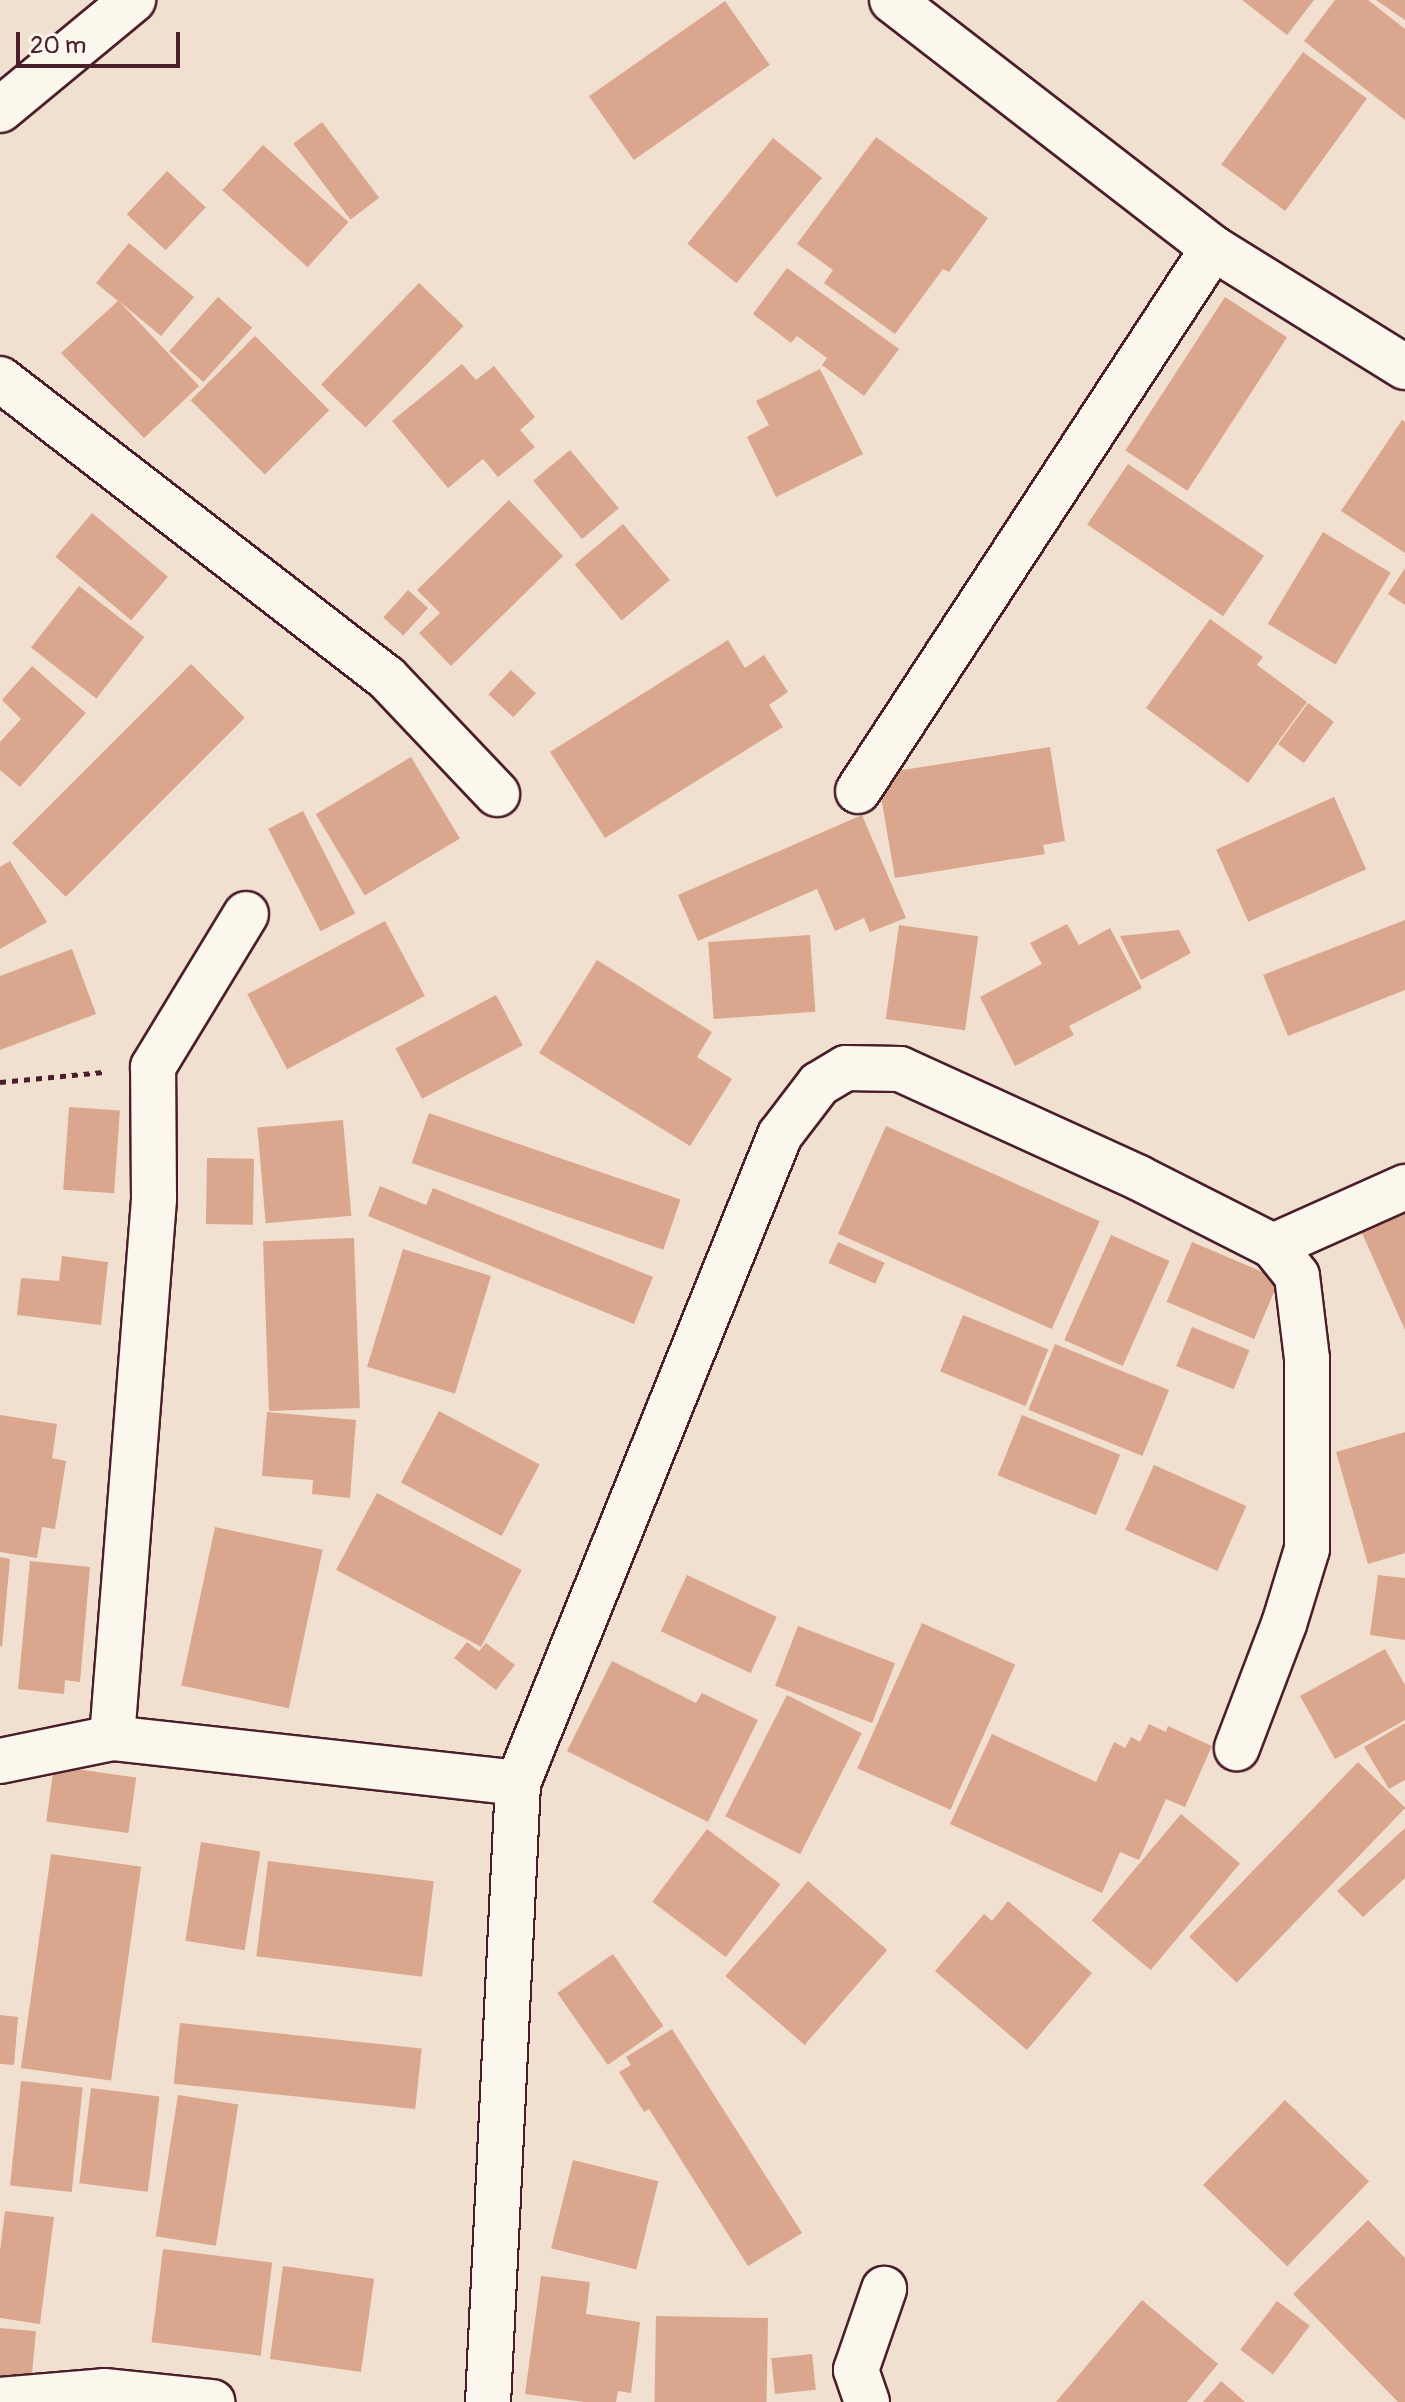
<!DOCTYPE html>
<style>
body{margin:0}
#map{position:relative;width:1405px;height:2402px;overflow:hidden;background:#f1dfd0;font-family:Pangolin,sans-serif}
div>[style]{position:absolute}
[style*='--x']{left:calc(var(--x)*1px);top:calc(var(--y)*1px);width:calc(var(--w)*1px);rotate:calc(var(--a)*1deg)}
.building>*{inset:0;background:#daa78e;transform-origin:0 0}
.path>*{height:5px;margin-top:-2.5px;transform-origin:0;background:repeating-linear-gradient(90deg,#4a1f2b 0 6px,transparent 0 12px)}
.roads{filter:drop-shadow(2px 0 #4a1f2b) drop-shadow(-2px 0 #4a1f2b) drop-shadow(0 2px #4a1f2b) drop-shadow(0 -2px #4a1f2b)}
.minor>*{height:44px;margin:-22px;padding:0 22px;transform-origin:22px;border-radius:22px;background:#fbf7ec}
span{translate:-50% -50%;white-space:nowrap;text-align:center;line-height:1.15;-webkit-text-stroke:7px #fbf7ec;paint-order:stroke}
.scale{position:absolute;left:16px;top:32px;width:164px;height:36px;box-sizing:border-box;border:4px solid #4a1f2b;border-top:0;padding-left:10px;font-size:24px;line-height:28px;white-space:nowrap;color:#4a1f2b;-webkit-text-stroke:6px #fbf7ec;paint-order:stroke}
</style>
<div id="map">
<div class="building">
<i style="clip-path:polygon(1242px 0,1314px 0,1287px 35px)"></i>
<i style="clip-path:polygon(1335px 0,1368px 0,1405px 29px,1405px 120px,1304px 41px)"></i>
<i style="clip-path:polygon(1376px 0,1405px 0,1405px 20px)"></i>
<i style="left:725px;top:1px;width:78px;height:166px;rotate:55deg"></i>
<i style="left:1303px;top:52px;width:79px;height:139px;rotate:36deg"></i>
<i style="left:322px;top:122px;width:95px;height:36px;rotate:53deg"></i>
<i style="clip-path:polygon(876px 137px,988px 218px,949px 272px,943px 269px,895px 334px,824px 283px,833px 270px,797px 244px)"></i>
<i style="left:773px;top:138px;width:63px;height:136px;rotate:39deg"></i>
<i style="left:263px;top:145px;width:115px;height:61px;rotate:42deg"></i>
<i style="left:167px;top:171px;width:53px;height:59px;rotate:43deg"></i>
<i style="clip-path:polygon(129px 243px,194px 297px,161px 336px,119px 301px,199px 386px,144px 438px,61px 353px,118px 301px,96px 283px)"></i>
<i style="clip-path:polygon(787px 268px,899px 349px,864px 396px,822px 365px,827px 358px,797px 336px,791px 343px,753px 314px)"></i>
<i style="left:419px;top:283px;width:62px;height:141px;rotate:44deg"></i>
<i style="left:218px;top:297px;width:46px;height:73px;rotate:42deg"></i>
<i style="left:1225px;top:297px;width:74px;height:183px;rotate:33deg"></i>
<i style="left:255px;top:336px;width:105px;height:91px;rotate:45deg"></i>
<i style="clip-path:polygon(462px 364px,476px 380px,494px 366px,535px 417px,520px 430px,535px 447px,498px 477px,483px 459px,448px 488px,392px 421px)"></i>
<i style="clip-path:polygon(820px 369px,863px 454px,776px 497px,747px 437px,769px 425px,756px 401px)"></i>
<i style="clip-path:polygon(1402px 420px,1405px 422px,1405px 553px,1341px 511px)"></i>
<i style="left:570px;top:450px;width:76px;height:48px;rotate:50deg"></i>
<i style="left:1128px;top:464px;width:164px;height:73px;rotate:34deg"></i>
<i style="clip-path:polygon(509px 500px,563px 556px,451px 666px,419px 633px,440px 613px,417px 590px)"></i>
<i style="left:92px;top:513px;width:99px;height:57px;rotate:40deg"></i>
<i style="left:623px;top:524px;width:73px;height:63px;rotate:50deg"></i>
<i style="left:1323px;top:532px;width:79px;height:107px;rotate:31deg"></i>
<i style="clip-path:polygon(1405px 568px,1405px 605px,1388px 594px)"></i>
<i style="left:79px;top:586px;width:83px;height:78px;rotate:38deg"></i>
<i style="left:408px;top:590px;width:27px;height:37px;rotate:42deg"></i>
<i style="clip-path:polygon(1210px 619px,1263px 657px,1257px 665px,1307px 702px,1248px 783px,1146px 708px)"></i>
<i style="clip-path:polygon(728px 640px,745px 668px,764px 655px,788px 692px,769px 705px,783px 727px,605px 838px,550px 752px)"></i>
<i style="left:191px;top:664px;width:76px;height:253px;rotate:45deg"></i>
<i style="clip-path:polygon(32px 666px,86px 713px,20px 787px,0 770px,0 742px,21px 719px,2px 700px)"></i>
<i style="left:511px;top:670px;width:34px;height:33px;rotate:43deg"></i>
<i style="left:1308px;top:703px;width:32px;height:51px;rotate:36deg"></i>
<i style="clip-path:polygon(1050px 747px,1065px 841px,1043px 845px,1045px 854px,895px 878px,877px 774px)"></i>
<i style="left:411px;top:757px;width:95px;height:111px;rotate:59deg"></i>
<i style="left:1334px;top:797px;width:79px;height:129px;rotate:66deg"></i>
<i style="left:303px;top:811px;width:115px;height:39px;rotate:63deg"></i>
<i style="clip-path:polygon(862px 815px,906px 918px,870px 932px,864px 918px,835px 931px,817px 889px,698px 941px,678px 895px)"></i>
<i style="clip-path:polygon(10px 861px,47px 922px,0 949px,0 867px)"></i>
<i style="clip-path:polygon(1405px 920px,1405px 990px,1288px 1036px,1263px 975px)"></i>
<i style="left:385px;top:921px;width:85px;height:156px;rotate:62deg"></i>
<i style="clip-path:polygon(1067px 924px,1079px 945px,1110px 928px,1142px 988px,1069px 1026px,1074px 1035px,1015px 1066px,980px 997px,1042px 964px,1030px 943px)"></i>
<i style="left:899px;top:925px;width:80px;height:95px;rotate:8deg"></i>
<i style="clip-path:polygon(1179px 930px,1191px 953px,1141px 980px,1120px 936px)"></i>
<i style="left:810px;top:935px;width:77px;height:102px;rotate:86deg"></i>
<i style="clip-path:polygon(72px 949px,96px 1014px,0 1050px,0 976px)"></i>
<i style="clip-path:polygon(597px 960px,712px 1032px,697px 1057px,732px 1079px,690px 1146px,539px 1053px)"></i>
<i style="left:496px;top:995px;width:57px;height:114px;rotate:62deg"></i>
<i style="left:69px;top:1107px;width:51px;height:83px;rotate:4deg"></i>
<i style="left:429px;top:1113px;width:266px;height:53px;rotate:19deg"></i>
<i style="left:343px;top:1120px;width:96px;height:86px;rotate:85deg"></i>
<i style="left:886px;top:1126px;width:234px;height:118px;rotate:24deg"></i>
<i style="left:207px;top:1158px;width:47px;height:66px;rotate:1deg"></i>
<i style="clip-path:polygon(380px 1186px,426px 1205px,433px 1188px,653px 1277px,634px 1324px,368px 1216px)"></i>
<i style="clip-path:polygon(1405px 1192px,1405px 1330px,1354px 1215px)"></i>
<i style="left:1111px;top:1235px;width:64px;height:115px;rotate:24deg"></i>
<i style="left:354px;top:1238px;width:170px;height:91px;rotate:88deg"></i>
<i style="left:838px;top:1242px;width:51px;height:23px;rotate:24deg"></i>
<i style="left:1192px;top:1242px;width:95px;height:65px;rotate:23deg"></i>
<i style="left:403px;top:1249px;width:92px;height:123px;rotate:17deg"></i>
<i style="clip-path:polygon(62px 1256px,108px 1262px,101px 1325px,17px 1315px,21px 1278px,59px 1281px)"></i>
<i style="left:963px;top:1315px;width:92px;height:61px;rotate:22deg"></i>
<i style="left:1192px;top:1327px;width:62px;height:42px;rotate:22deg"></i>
<i style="left:1055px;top:1344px;width:123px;height:71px;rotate:22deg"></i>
<i style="left:439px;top:1411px;width:114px;height:81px;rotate:28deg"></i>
<i style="clip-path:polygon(267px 1412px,356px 1420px,350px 1498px,312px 1494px,313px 1480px,262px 1476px)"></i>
<i style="clip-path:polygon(0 1415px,57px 1424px,52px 1458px,66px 1461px,55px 1529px,42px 1527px,37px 1558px,0 1552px)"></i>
<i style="left:1022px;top:1415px;width:106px;height:65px;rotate:22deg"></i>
<i style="clip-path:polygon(1405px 1432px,1405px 1553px,1368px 1564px,1336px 1452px)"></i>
<i style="left:1154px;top:1465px;width:101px;height:71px;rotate:24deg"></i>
<i style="left:377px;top:1493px;width:164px;height:87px;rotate:28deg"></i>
<i style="left:215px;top:1527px;width:110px;height:162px;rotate:12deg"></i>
<i style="clip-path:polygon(0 1557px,10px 1559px,2px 1647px,0 1646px)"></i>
<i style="clip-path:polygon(30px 1561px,90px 1567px,80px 1682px,65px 1680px,64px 1694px,18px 1689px)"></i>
<i style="left:687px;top:1575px;width:99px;height:62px;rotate:25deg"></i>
<i style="clip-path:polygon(1378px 1575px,1405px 1578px,1405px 1640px,1370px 1635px)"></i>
<i style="left:922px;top:1623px;width:102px;height:159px;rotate:24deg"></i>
<i style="left:798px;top:1626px;width:104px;height:64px;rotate:21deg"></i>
<i style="clip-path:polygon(467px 1642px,479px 1651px,486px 1643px,515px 1665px,496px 1690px,454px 1658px)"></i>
<i style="clip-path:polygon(1385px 1649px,1405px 1685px,1405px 1720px,1335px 1759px,1300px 1696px)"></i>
<i style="clip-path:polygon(612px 1661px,696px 1703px,702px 1693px,758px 1720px,708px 1822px,567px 1751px)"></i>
<i style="left:787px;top:1695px;width:84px;height:136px;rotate:27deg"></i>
<i style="clip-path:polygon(1405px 1723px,1405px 1780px,1389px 1789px,1364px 1747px)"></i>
<i style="clip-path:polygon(1149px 1724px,1166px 1732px,1168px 1726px,1212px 1746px,1185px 1807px,1166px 1799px,1139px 1860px,1120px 1852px,1102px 1893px,950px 1824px,992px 1734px,1096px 1782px,1114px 1742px,1125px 1748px,1131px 1737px,1140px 1742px)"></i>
<i style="left:1358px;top:1762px;width:66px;height:243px;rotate:44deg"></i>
<i style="left:54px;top:1766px;width:83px;height:56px;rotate:8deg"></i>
<i style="left:1181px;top:1814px;width:77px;height:139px;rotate:40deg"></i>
<i style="clip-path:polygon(1405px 1828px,1405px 1878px,1363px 1917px,1337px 1891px)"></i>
<i style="left:707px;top:1829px;width:92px;height:91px;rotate:37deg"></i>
<i style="left:201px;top:1842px;width:60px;height:100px;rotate:9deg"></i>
<i style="left:51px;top:1854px;width:91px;height:216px;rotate:8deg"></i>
<i style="left:268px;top:1861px;width:167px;height:96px;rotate:7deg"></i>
<i style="left:808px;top:1881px;width:105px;height:126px;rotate:41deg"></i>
<i style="clip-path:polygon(1008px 1901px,1092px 1973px,1027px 2050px,935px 1971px,984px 1914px,992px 1921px)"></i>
<i style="left:613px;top:1954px;width:88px;height:68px;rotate:55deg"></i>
<i style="clip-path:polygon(0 2015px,18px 2017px,14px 2065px,0 2064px)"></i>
<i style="left:180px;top:2023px;width:243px;height:61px;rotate:6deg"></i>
<i style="clip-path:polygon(672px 2029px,802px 2233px,748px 2266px,649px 2109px,644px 2112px,619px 2072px,631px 2065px,626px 2057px)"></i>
<i style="left:21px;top:2081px;width:62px;height:105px;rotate:6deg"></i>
<i style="left:91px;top:2088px;width:69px;height:96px;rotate:7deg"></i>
<i style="left:178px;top:2095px;width:61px;height:143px;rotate:9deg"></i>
<i style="left:1285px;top:2100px;width:117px;height:118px;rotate:44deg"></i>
<i style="left:573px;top:2160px;width:88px;height:91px;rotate:14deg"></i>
<i style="clip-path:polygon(5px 2211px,54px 2217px,40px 2324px,0 2318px,0 2251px)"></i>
<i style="clip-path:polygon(1368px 2220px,1405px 2258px,1405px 2402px,1398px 2402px,1293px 2294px)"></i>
<i style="left:163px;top:2249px;width:110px;height:94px;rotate:7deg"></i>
<i style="left:283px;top:2266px;width:92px;height:94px;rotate:8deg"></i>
<i style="clip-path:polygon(541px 2276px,590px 2282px,586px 2314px,640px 2322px,631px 2393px,618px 2391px,616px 2402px,584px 2402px,525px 2394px)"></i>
<i style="clip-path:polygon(1142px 2300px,1218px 2364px,1187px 2402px,1056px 2402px)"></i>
<i style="left:1277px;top:2301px;width:41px;height:61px;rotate:37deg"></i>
<i style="left:656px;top:2316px;width:112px;height:86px;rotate:1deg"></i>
<i style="left:0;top:2328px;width:36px;height:54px;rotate:5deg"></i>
<i style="left:812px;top:2354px;width:36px;height:41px;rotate:84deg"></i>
<i style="clip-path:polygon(1221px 2381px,1245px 2402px,1203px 2402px)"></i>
</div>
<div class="path">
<i style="--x:0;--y:1082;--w:104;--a:-5.5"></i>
</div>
<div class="roads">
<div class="minor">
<i style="--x:892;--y:0;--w:406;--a:37.7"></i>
<i style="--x:1213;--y:248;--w:226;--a:31.8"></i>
<i style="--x:0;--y:110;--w:173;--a:-39.6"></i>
<i style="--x:0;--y:379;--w:489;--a:37.7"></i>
<i style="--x:387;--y:678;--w:160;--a:46.5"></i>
<i style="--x:858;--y:791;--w:649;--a:-56.82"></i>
<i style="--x:1273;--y:1246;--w:145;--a:-24.1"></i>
<i style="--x:112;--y:1738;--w:541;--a:-85.54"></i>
<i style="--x:154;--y:1199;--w:132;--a:-90.4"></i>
<i style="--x:153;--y:1067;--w:179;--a:-58.7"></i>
<i style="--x:0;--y:1761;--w:114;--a:-11.6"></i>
<i style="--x:112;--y:1738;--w:408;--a:6.3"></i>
<i style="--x:518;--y:1783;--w:620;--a:92.77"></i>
<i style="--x:518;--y:1783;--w:699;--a:-67.99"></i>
<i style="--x:780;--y:1135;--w:64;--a:-52.6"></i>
<i style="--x:819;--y:1084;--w:31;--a:-31"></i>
<i style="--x:846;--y:1068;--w:54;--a:1.1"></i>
<i style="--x:900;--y:1069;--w:263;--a:24.5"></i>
<i style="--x:1139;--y:1178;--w:150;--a:26.9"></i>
<i style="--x:1273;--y:1246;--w:38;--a:51"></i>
<i style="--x:1297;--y:1276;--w:84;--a:83.1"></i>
<i style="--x:1307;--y:1359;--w:190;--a:90"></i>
<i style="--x:1307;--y:1549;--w:78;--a:107"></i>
<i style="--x:1284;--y:1624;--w:133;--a:110.8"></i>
<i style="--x:0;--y:2400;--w:104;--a:-4.9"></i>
<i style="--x:104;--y:2391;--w:109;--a:5.8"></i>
<i style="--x:867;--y:2402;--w:34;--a:-109"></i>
<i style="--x:856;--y:2370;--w:86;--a:-70.9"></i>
</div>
</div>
<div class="scale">20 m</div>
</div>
